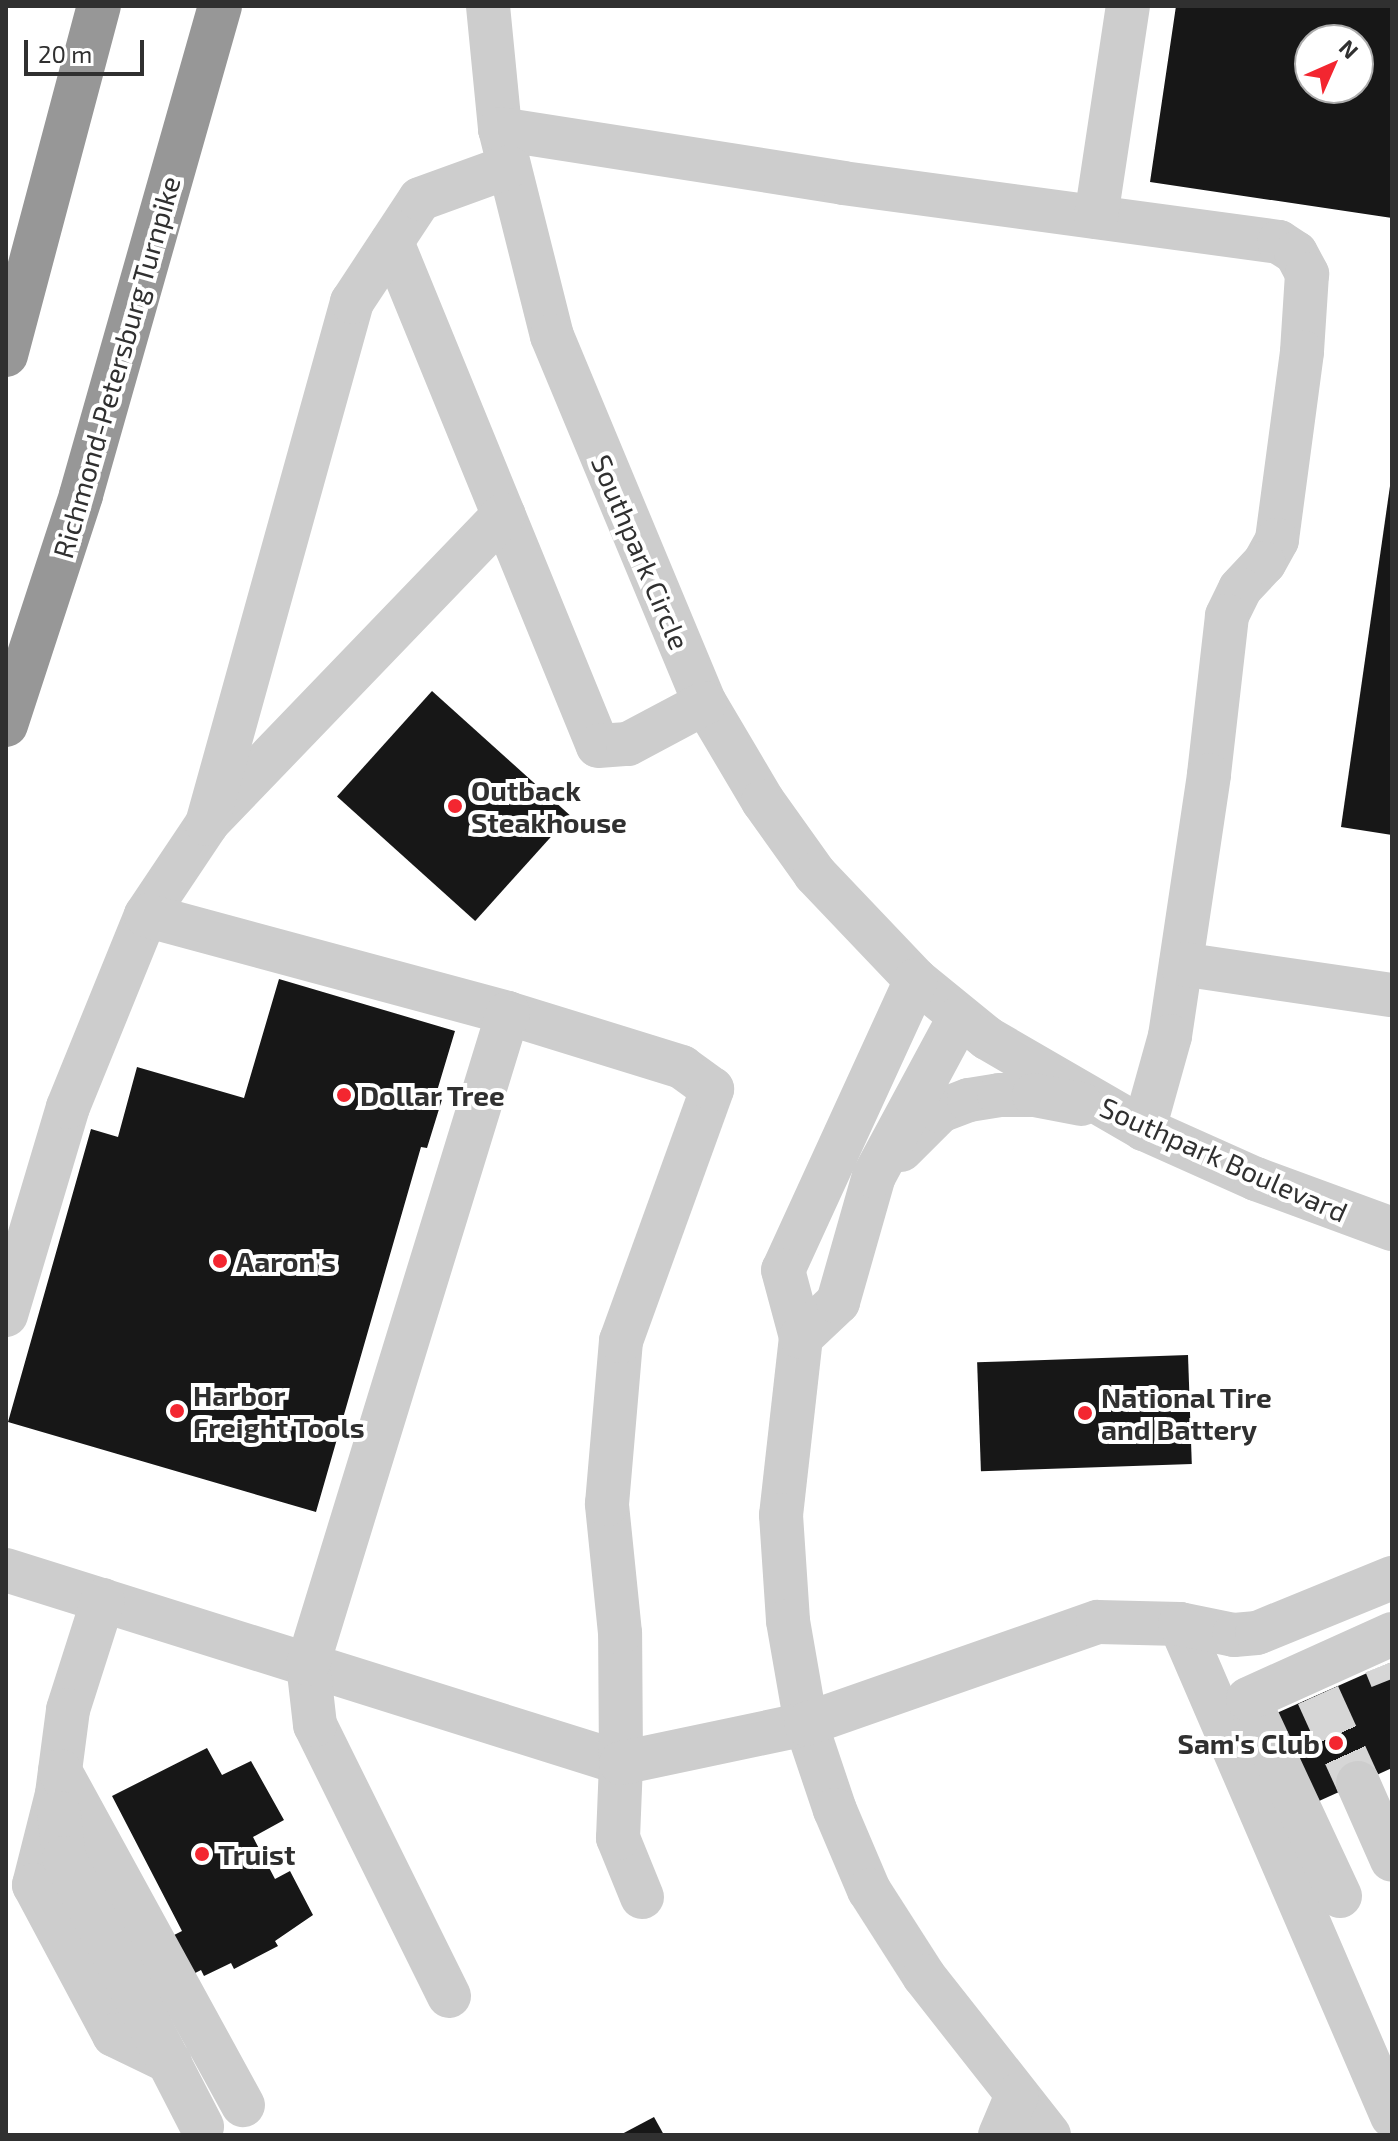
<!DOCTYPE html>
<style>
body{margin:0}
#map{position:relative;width:1398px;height:2141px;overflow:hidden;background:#fff;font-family:"Exo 2",sans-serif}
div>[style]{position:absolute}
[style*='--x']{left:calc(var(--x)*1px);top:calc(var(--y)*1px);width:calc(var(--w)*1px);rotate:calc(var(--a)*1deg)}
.building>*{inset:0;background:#171717;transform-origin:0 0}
.minor-tunnel>*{height:44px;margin-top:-22px;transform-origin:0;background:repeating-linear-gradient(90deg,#d6d6d6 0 44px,transparent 0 66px)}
.minor>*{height:44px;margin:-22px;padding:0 22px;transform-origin:22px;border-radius:22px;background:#cdcdcd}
.highway>*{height:44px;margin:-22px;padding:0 22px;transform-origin:22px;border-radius:22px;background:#979797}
.dots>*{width:22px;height:22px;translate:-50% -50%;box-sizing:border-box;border:4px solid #fff;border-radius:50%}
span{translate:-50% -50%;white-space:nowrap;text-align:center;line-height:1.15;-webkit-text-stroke:8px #fff;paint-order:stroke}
.street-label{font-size:28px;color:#303030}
.poi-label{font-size:28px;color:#303030;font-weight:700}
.left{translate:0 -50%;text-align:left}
.right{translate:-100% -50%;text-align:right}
.frame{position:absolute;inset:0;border:8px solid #303030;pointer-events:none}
.north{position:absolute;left:1294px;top:24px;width:80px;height:80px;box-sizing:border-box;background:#fff;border:2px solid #acacac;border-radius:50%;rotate:45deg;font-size:22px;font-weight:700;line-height:32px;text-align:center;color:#303030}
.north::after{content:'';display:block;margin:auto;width:28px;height:36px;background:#f32630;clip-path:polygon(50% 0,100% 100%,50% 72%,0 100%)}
.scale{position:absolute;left:24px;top:40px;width:120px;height:36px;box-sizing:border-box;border:4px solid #303030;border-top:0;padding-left:10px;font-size:24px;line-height:28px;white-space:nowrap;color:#303030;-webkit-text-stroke:6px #fff;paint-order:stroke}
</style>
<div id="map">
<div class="building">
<i style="clip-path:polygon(evenodd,1176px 6px,1392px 6px,1392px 218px,1150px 182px,1176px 6px,1310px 40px,1358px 40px,1358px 88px,1310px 88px,1310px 40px)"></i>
<i style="clip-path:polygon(1390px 486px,1392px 486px,1392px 835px,1341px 827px)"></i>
<i style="left:432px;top:691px;width:186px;height:142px;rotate:42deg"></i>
<i style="clip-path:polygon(279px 979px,455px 1031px,437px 1091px,444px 1093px,427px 1148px,421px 1147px,316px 1512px,8px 1422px,91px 1129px,118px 1137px,137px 1067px,244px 1098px)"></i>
<i style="left:1188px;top:1355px;width:109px;height:211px;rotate:88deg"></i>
<i style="clip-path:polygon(1392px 1662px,1392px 1768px,1308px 1806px,1268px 1717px)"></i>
<i style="clip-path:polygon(207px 1748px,222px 1775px,251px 1761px,284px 1820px,253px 1837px,275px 1879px,290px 1871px,313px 1915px,275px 1941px,278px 1946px,234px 1969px,231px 1963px,204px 1976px,201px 1970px,116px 2014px,95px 1975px,182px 1931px,112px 1796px)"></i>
<i style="clip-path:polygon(654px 2117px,664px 2135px,620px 2135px)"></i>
</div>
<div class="minor-tunnel">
<i style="--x:1386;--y:1664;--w:16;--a:68"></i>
<i style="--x:1318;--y:1695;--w:97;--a:65.6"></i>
</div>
<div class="minor">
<i style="--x:488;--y:6;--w:124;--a:84.4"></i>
<i style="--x:500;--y:129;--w:213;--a:75.9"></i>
<i style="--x:552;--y:336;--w:398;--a:67.4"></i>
<i style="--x:705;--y:703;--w:114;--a:59.4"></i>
<i style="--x:763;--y:801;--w:90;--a:54.5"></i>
<i style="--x:815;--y:874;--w:146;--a:46.4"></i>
<i style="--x:916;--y:980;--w:92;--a:39.2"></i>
<i style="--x:987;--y:1038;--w:181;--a:30.1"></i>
<i style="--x:1144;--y:1129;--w:123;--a:24.1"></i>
<i style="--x:1256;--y:1179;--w:145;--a:20.2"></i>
<i style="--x:500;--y:129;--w:347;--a:8.9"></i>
<i style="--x:843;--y:183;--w:440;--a:7.7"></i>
<i style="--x:1279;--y:242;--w:20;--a:33"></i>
<i style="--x:1296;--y:253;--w:24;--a:62"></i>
<i style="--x:1307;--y:274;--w:78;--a:93.7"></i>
<i style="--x:1302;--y:352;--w:190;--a:97.6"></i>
<i style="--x:1277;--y:540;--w:26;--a:119"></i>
<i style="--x:1264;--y:563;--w:35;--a:133"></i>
<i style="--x:1240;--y:589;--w:30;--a:116"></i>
<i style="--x:1227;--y:616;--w:160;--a:96.5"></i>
<i style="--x:1209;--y:775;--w:264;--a:98.5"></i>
<i style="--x:1170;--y:1036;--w:97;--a:105.6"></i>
<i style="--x:1096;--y:217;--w:213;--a:-81.4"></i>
<i style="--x:392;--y:242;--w:544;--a:67.77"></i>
<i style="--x:598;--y:746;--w:30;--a:-4"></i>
<i style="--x:628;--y:744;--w:87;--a:-28"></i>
<i style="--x:211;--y:819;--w:422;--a:-46.1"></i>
<i style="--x:1181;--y:964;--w:213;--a:8.4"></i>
<i style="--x:916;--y:980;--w:319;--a:114.6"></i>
<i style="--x:783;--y:1270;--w:69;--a:75"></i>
<i style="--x:801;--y:1337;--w:179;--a:96.4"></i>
<i style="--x:781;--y:1515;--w:106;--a:86.2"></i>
<i style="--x:788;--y:1621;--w:105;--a:80.1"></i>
<i style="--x:806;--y:1724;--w:91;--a:71.4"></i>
<i style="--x:835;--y:1810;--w:87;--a:67"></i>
<i style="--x:869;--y:1890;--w:102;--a:57.4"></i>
<i style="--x:924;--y:1976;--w:202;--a:51.8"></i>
<i style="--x:901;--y:1150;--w:55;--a:-45"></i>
<i style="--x:940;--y:1111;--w:31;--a:-21"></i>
<i style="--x:969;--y:1100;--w:30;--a:-9"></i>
<i style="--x:999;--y:1095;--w:35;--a:0"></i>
<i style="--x:1034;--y:1095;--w:48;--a:10.8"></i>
<i style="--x:6;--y:1315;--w:217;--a:-73.4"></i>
<i style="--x:68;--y:1107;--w:207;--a:-67.9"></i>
<i style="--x:146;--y:915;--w:110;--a:-56.2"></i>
<i style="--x:207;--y:824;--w:542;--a:-74.48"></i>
<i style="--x:352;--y:302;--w:123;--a:-56.6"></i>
<i style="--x:420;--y:199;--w:94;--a:-20"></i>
<i style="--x:801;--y:1337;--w:51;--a:-43.4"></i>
<i style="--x:838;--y:1302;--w:131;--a:-74.1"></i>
<i style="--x:874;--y:1176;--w:179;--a:-61.7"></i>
<i style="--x:6;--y:1570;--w:645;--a:17.42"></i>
<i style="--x:621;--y:1763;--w:130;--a:-90.4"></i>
<i style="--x:620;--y:1633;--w:130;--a:-95.8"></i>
<i style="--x:607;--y:1504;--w:164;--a:-85.1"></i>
<i style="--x:621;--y:1341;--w:268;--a:-70.1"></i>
<i style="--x:712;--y:1089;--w:37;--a:-144"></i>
<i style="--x:682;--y:1067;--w:182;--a:-162.8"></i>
<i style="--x:508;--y:1013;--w:375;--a:-164.9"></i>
<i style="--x:103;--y:1600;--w:115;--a:107.7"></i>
<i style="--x:68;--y:1710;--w:85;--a:97.5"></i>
<i style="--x:57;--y:1794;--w:94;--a:104.2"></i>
<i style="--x:34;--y:1885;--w:170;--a:61.9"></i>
<i style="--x:114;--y:2035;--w:62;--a:25.7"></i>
<i style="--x:1180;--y:1624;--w:536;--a:66.69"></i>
<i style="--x:60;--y:1771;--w:381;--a:61.3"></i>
<i style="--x:1358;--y:1783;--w:84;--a:66.2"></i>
<i style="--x:59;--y:1813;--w:45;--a:83.7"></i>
<i style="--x:64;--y:1858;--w:302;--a:62.8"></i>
<i style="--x:1340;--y:1896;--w:217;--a:-115"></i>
<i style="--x:1248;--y:1699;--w:158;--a:-24.3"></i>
<i style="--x:642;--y:1897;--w:64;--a:-112.1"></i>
<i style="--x:618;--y:1838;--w:75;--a:-87.7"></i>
<i style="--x:621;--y:1763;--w:189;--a:-11.9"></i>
<i style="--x:806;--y:1724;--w:309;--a:-19.3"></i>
<i style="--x:1098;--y:1622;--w:82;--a:1.4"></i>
<i style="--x:1180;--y:1624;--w:55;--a:11.5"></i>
<i style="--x:1234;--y:1635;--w:23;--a:-5"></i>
<i style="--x:1257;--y:1633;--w:146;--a:-22.2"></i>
<i style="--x:449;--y:1996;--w:302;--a:-116.3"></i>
<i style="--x:315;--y:1725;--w:61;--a:-96.5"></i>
<i style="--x:308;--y:1664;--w:681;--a:-72.92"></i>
<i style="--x:1000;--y:2135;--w:43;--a:-67"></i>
</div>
<div class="highway">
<i style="--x:6;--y:355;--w:361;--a:-75.1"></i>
<i style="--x:6;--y:725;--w:242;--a:-71.9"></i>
<i style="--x:81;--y:495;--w:508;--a:-74.13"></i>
</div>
<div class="dots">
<i style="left:455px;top:806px;background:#f32630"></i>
<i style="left:344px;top:1095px;background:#f32630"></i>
<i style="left:220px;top:1261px;background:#f32630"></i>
<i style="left:177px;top:1411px;background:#f32630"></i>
<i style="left:1085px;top:1413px;background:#f32630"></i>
<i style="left:1336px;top:1743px;background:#f32630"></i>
<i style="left:202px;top:1854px;background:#f32630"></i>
</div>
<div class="street-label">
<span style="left:116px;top:367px;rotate:-74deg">Richmond-Petersburg Turnpike</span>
<span style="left:641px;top:552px;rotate:67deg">Southpark Circle</span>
<span style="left:1224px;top:1159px;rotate:24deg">Southpark Boulevard</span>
</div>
<div class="poi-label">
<span class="left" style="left:471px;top:806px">Outback<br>Steakhouse</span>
<span class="left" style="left:360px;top:1095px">Dollar Tree</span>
<span class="left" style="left:236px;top:1261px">Aaron's</span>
<span class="left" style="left:193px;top:1411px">Harbor<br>Freight Tools</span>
<span class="left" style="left:1101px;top:1413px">National Tire<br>and Battery</span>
<span class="right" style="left:1320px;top:1743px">Sam's Club</span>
<span class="left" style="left:218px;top:1854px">Truist</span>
</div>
<div class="frame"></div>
<div class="north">N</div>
<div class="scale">20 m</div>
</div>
